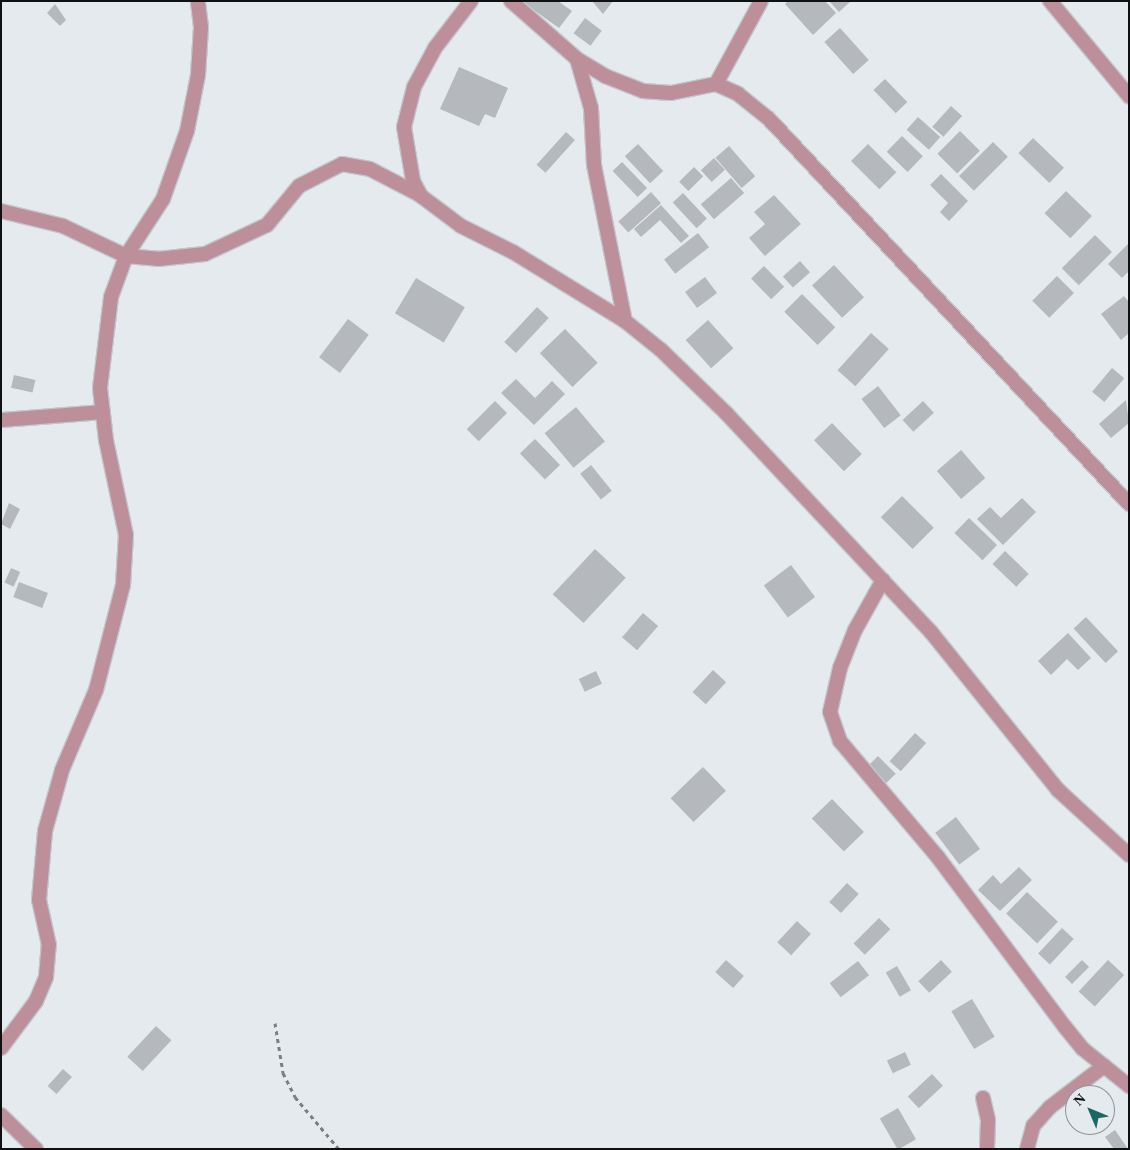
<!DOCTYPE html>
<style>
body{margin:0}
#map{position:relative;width:1130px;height:1150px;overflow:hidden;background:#e5eaef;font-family:"Times New Roman",serif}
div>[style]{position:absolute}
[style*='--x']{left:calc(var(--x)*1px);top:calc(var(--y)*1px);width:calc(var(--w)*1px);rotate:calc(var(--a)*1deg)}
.building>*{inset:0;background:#b5b9bd;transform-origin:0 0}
.path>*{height:3px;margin-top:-1.5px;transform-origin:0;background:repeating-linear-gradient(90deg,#7c7f82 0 4px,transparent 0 8px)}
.roads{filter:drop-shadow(1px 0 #c3c7cc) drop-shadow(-1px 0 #c3c7cc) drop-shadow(0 1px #c3c7cc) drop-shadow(0 -1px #c3c7cc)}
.service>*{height:14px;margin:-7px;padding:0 7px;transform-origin:7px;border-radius:7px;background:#bd8f9b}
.minor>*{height:14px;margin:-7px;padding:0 7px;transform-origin:7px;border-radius:7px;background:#bd8f9b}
span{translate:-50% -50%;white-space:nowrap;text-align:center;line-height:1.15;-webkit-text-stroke:4px #e5eaef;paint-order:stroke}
.frame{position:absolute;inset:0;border:2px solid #0f1012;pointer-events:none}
.north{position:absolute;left:1065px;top:1085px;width:50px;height:50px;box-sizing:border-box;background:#e5eaef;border:1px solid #8f9397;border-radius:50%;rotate:315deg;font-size:14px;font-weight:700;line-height:20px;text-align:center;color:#0f1012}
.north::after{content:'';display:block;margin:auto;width:18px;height:22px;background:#1b6761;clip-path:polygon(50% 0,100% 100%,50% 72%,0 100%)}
</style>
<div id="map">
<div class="building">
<i style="clip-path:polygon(521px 1px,558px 1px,572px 11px,559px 28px)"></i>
<i style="clip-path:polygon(592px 1px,613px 1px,603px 14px)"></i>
<i style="clip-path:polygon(788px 1px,825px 1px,836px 13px,813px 35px,785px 4px)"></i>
<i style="clip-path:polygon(829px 1px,851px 1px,839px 12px)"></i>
<i style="clip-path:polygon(55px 4px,66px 20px,60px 26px,47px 13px)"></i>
<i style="left:585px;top:18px;width:21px;height:19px;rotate:37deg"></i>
<i style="left:840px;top:28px;width:43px;height:21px;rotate:48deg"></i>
<i style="clip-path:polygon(459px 67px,508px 88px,495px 118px,485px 114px,479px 126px,440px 109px)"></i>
<i style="left:885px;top:79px;width:32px;height:16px;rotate:46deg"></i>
<i style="left:951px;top:106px;width:15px;height:28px;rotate:42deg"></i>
<i style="left:918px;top:117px;width:30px;height:17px;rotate:42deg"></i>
<i style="left:960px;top:131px;width:28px;height:32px;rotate:45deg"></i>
<i style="left:566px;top:132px;width:12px;height:44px;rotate:42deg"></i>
<i style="left:902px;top:136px;width:29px;height:22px;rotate:44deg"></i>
<i style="left:1033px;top:138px;width:43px;height:21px;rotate:44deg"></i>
<i style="left:993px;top:142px;width:21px;height:48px;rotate:45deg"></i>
<i style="left:638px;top:144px;width:37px;height:18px;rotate:47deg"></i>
<i style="left:868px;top:144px;width:40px;height:24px;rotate:45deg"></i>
<i style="left:729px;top:146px;width:40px;height:18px;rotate:49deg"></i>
<i style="left:714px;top:158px;width:16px;height:18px;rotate:47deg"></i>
<i style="left:622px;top:162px;width:36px;height:13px;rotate:46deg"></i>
<i style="left:694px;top:167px;width:13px;height:21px;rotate:45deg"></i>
<i style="clip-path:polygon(941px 174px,968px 201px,949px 221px,940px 212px,948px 203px,930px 185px)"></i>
<i style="left:731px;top:178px;width:20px;height:40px;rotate:49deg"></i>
<i style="left:1066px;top:191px;width:36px;height:31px;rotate:44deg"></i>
<i style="left:651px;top:192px;width:15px;height:44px;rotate:48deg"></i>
<i style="left:683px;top:193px;width:35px;height:14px;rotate:47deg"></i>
<i style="clip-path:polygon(774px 195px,801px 224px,765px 256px,749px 238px,765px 224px,754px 212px)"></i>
<i style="clip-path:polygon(661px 205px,689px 236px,681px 243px,660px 220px,641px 237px,634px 229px)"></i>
<i style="left:698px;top:233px;width:18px;height:43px;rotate:52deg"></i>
<i style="left:1095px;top:235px;width:24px;height:47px;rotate:45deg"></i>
<i style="clip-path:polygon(1129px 243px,1129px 271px,1122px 278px,1108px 264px)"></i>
<i style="left:800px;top:261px;width:15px;height:23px;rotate:48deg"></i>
<i style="left:834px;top:265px;width:44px;height:30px;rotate:47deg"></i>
<i style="left:764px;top:266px;width:29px;height:18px;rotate:46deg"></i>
<i style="left:1057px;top:276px;width:24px;height:35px;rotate:45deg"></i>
<i style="left:705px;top:277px;width:20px;height:25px;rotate:53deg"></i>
<i style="left:416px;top:278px;width:57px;height:41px;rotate:31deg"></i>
<i style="left:802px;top:294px;width:47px;height:25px;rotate:45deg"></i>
<i style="clip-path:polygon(1124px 296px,1129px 302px,1129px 333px,1121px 340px,1101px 314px)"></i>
<i style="left:537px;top:307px;width:16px;height:48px;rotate:43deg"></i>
<i style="left:348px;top:319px;width:26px;height:48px;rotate:37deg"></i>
<i style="left:708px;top:320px;width:38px;height:30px;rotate:48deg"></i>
<i style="left:565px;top:329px;width:47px;height:35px;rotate:46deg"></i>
<i style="left:871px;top:333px;width:24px;height:50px;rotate:42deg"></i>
<i style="left:1112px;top:368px;width:16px;height:31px;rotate:40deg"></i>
<i style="left:14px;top:375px;width:22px;height:13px;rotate:13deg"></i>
<i style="clip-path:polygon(516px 379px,535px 398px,552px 381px,565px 394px,534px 425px,501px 393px)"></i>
<i style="left:878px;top:386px;width:37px;height:21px;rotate:52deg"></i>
<i style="clip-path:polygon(1126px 400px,1129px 423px,1111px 438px,1099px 424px)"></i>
<i style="left:495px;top:401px;width:17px;height:40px;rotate:45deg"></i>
<i style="left:923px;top:401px;width:16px;height:28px;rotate:47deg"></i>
<i style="left:576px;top:407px;width:45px;height:41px;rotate:50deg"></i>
<i style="left:832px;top:423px;width:43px;height:25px;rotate:46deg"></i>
<i style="left:535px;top:439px;width:36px;height:21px;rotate:46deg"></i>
<i style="left:961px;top:450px;width:37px;height:32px;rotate:49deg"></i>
<i style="left:591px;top:465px;width:33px;height:14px;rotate:51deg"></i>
<i style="left:902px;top:496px;width:45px;height:30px;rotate:45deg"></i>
<i style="clip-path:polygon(1022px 498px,1036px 512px,1003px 545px,977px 519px,990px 507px,1001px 518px)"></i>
<i style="clip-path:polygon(9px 503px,20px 509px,10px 529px,1px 524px)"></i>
<i style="left:969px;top:518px;width:39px;height:21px;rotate:44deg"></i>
<i style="left:595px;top:549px;width:42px;height:62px;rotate:43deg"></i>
<i style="left:1005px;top:551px;width:33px;height:18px;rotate:44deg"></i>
<i style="left:791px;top:565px;width:40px;height:34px;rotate:53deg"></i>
<i style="left:11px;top:568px;width:10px;height:16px;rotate:24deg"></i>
<i style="left:19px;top:582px;width:31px;height:16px;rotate:21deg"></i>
<i style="left:643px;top:613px;width:20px;height:32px;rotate:41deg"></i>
<i style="left:1086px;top:617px;width:47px;height:17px;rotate:47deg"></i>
<i style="clip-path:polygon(1068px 633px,1091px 658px,1078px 670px,1067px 659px,1051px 675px,1038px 661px)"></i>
<i style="left:713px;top:670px;width:18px;height:30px;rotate:43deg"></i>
<i style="left:596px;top:671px;width:14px;height:19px;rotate:65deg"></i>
<i style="left:915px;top:733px;width:15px;height:38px;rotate:42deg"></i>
<i style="left:878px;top:756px;width:25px;height:15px;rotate:45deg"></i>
<i style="left:703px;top:767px;width:33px;height:45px;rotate:46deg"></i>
<i style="left:832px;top:799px;width:46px;height:28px;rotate:46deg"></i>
<i style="left:956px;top:817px;width:40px;height:26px;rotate:53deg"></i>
<i style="clip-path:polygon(1019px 867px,1032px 880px,1000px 911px,978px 890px,993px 875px,1001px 884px)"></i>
<i style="left:847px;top:883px;width:16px;height:26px;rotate:43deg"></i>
<i style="left:1027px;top:892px;width:43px;height:30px;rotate:44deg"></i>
<i style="left:879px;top:918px;width:16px;height:36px;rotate:45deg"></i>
<i style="left:797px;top:921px;width:19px;height:29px;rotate:43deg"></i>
<i style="left:1062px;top:928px;width:16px;height:35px;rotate:43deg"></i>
<i style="left:726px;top:960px;width:24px;height:16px;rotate:42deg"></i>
<i style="left:941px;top:960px;width:16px;height:31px;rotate:47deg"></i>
<i style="left:1082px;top:960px;width:10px;height:24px;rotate:45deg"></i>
<i style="left:1108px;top:960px;width:22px;height:43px;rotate:43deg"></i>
<i style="left:858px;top:961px;width:18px;height:36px;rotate:52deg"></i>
<i style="left:897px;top:966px;width:28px;height:13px;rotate:60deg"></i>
<i style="left:972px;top:999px;width:44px;height:24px;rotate:59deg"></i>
<i style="left:156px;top:1026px;width:21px;height:42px;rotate:43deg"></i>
<i style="left:905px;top:1052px;width:14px;height:20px;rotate:65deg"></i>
<i style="left:63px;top:1069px;width:12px;height:23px;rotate:42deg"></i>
<i style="left:932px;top:1074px;width:16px;height:33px;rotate:47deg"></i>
<i style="left:898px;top:1108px;width:36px;height:21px;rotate:60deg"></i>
<i style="clip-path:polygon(1115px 1130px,1128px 1149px,1114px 1149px,1105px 1137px)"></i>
</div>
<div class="path">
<i style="--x:275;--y:1023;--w:51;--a:80.9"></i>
<i style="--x:283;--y:1073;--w:27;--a:63"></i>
<i style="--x:295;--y:1097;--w:68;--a:49.8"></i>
</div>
<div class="roads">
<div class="service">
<i style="--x:126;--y:256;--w:68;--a:-57"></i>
<i style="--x:163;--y:199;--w:72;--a:-70.6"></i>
<i style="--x:187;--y:131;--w:57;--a:-78.9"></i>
<i style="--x:198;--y:75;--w:48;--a:-86.4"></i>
<i style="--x:201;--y:27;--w:26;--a:-97"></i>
</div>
<div class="minor">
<i style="--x:471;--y:1;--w:59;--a:127.5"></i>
<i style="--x:435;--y:48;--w:44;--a:118.3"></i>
<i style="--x:414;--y:87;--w:41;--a:104"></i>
<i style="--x:404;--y:127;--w:55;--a:80.5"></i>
<i style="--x:413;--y:181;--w:17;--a:62"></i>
<i style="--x:421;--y:196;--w:50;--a:36.9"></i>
<i style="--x:461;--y:226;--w:58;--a:26.6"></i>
<i style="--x:513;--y:252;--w:132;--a:31.6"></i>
<i style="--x:625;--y:321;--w:46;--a:38.9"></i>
<i style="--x:661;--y:350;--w:91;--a:44.1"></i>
<i style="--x:726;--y:413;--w:300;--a:46.9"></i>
<i style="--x:931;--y:632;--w:203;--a:51.2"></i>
<i style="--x:1058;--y:790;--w:96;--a:42.5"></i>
<i style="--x:511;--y:1;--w:88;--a:41.3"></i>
<i style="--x:577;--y:59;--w:33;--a:31"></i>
<i style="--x:605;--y:76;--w:41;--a:21.5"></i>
<i style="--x:643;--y:91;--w:28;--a:4"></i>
<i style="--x:671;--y:93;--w:46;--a:-11.3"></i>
<i style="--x:716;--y:84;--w:24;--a:24"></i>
<i style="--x:738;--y:94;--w:40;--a:39"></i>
<i style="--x:769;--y:119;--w:527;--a:46.92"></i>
<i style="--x:1050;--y:1;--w:124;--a:50.3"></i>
<i style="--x:577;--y:59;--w:51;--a:74.1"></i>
<i style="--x:591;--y:108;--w:57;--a:87"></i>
<i style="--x:594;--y:165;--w:159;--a:78.8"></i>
<i style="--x:716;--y:84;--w:94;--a:-61.5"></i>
<i style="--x:1;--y:211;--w:64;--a:13.6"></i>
<i style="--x:63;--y:226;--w:70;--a:25.5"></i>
<i style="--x:126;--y:256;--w:32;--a:5"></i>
<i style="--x:158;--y:259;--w:47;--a:-6.1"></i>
<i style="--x:205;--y:254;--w:68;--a:-25.1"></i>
<i style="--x:267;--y:225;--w:50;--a:-50.6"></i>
<i style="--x:299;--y:186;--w:48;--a:-27.1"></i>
<i style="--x:342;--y:164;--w:28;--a:10"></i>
<i style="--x:370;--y:169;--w:56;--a:27.5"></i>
<i style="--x:1;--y:420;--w:102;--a:-4.5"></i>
<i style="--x:883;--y:580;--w:57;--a:119.2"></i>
<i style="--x:855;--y:630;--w:41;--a:111.5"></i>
<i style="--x:840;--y:668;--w:45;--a:102.8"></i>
<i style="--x:830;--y:712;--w:31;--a:71"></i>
<i style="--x:840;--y:741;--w:150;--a:49.9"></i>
<i style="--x:937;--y:856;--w:214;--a:53.2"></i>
<i style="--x:1065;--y:1027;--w:28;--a:51"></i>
<i style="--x:1083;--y:1049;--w:59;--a:38.8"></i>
<i style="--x:1;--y:1048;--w:59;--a:-53.3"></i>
<i style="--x:36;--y:1001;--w:26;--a:-67"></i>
<i style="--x:46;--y:977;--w:32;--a:-85"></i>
<i style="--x:49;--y:945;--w:46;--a:-102.5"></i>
<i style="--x:39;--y:900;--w:69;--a:-85"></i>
<i style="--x:45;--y:831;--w:63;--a:-74.4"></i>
<i style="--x:62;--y:770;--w:87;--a:-67"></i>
<i style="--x:96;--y:690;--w:108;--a:-75.6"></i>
<i style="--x:123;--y:585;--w:50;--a:-86.6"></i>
<i style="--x:126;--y:535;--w:97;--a:-101.9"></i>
<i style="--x:106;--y:440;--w:52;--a:-96.6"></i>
<i style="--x:100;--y:388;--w:92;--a:-83.1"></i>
<i style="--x:111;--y:297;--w:44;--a:-69.9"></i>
<i style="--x:983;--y:1098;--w:23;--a:77"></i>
<i style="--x:988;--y:1120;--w:29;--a:92"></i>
<i style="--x:1;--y:1115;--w:49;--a:44.2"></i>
<i style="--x:1027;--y:1149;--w:24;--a:-75"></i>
<i style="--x:1033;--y:1126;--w:25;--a:-48"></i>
<i style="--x:1050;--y:1107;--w:68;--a:-37.2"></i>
</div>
</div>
<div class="frame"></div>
<div class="north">N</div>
</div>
